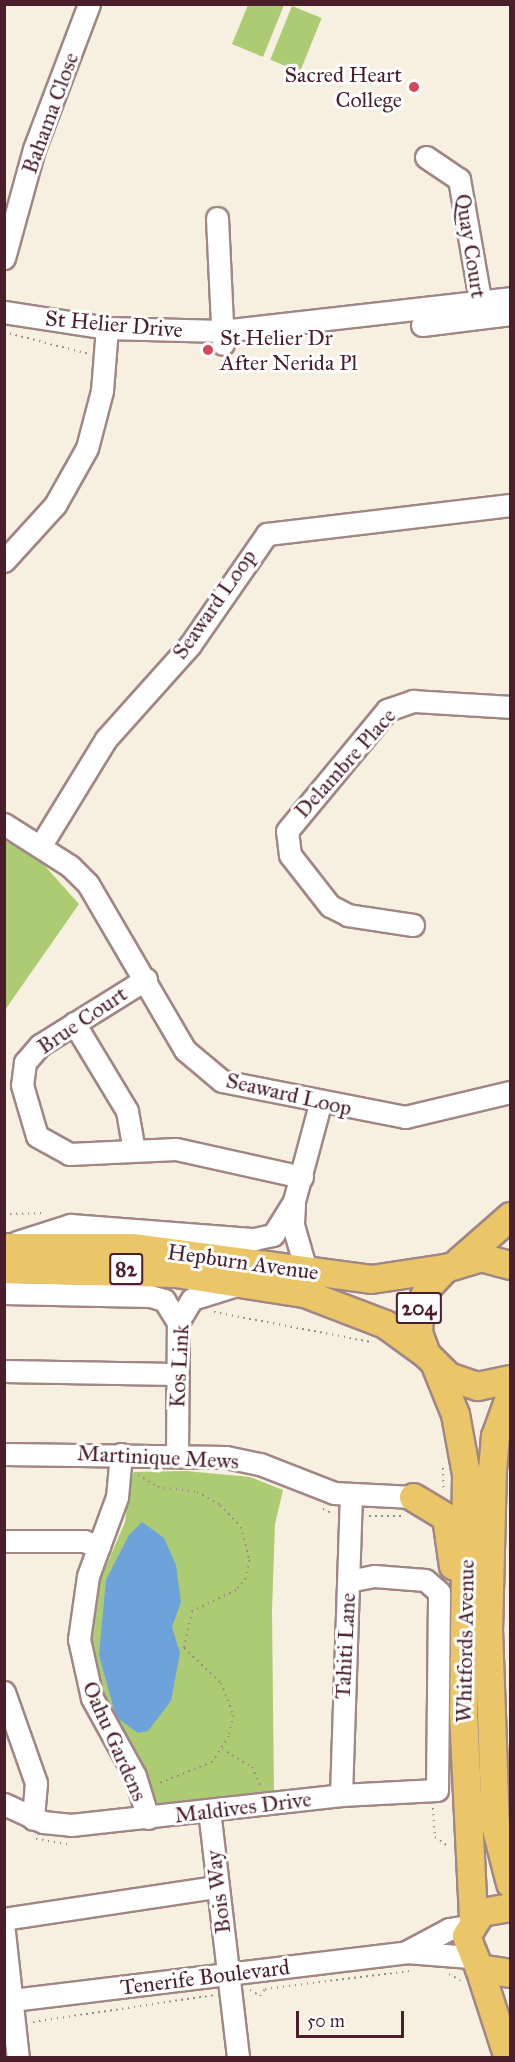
<!DOCTYPE html>
<style>
body{margin:0}
#map{position:relative;width:515px;height:2062px;overflow:hidden;background:#f7efdf;font-family:"IM FELL Great Primer",serif}
div>[style]{position:absolute}
[style*='--x']{left:calc(var(--x)*1px);top:calc(var(--y)*1px);width:calc(var(--w)*1px);rotate:calc(var(--a)*1deg)}
.green>*{inset:0;background:#accb73;transform-origin:0 0}
.water>*{inset:0;background:#6da2da}
.path>*{height:2px;margin-top:-1px;transform-origin:0;background:repeating-linear-gradient(90deg,#a08785 0 1.5px,transparent 0 6px)}
.roads{filter:drop-shadow(2px 0 #a08785) drop-shadow(-2px 0 #a08785) drop-shadow(0 2px #a08785) drop-shadow(0 -2px #a08785)}
.minor>*{height:21px;margin:-10.5px;padding:0 10.5px;transform-origin:10.5px;border-radius:10.5px;background:#fff}
.major>*{height:27px;margin:-13.5px;padding:0 13.5px;transform-origin:13.5px;border-radius:13.5px;background:#eac669}
.dots>*{width:16px;height:16px;translate:-50% -50%;box-sizing:border-box;border:3px solid #fff;border-radius:50%}
span{translate:-50% -50%;white-space:nowrap;text-align:center;line-height:1.15;-webkit-text-stroke:6px #fff;paint-order:stroke}
.shield-label span{padding:2px 4px;background:#fff;border:2px solid;border-radius:4px;-webkit-text-stroke-width:0}
.shield-label{font-size:21px;color:#4a1f2b;font-weight:700}
.poi-label{font-size:22px;color:#4a1f2b}
.right{translate:-100% -50%;text-align:right}
.left{translate:0 -50%;text-align:left}
.street-label{font-size:22px;color:#4a1f2b}
.frame{position:absolute;inset:0;border:6px solid #4a1f2b;pointer-events:none}
.scale{position:absolute;left:296px;top:2011px;width:108px;height:27px;box-sizing:border-box;border:3px solid #4a1f2b;border-top:0;padding-left:8px;font-size:18px;line-height:21px;white-space:nowrap;color:#4a1f2b;-webkit-text-stroke:4px #fff;paint-order:stroke}
</style>
<div id="map">
<div class="green">
<i style="clip-path:polygon(248px 5px,284px 5px,263px 57px,232px 44px)"></i>
<i style="left:292px;top:6px;width:32px;height:58px;rotate:22deg"></i>
<i style="clip-path:polygon(5px 841px,36px 856px,79px 904px,5px 1010px)"></i>
<i style="clip-path:polygon(186px 1471px,250px 1477px,283px 1490px,275px 1524px,272px 1611px,274px 1793px,165px 1808px,150px 1797px,107px 1711px,95px 1670px,91px 1625px,98px 1585px,125px 1522px,130px 1479px,134px 1472px)"></i>
</div>
<div class="water">
<i style="clip-path:polygon(142px 1522px,164px 1538px,176px 1565px,181px 1602px,172px 1627px,180px 1653px,171px 1701px,148px 1731px,138px 1733px,116px 1717px,99px 1655px,106px 1580px,129px 1535px)"></i>
</div>
<div class="path">
<i style="--x:4;--y:332;--w:88;--a:14.5"></i>
<i style="--x:4;--y:1214;--w:40;--a:-1.4"></i>
<i style="--x:214;--y:1312;--w:160;--a:10.8"></i>
<i style="--x:443;--y:1468;--w:24;--a:88"></i>
<i style="--x:138;--y:1475;--w:23;--a:31"></i>
<i style="--x:158;--y:1487;--w:39;--a:7"></i>
<i style="--x:197;--y:1492;--w:26;--a:29"></i>
<i style="--x:220;--y:1505;--w:30;--a:46"></i>
<i style="--x:241;--y:1527;--w:34;--a:76"></i>
<i style="--x:249;--y:1560;--w:18;--a:99"></i>
<i style="--x:246;--y:1578;--w:16;--a:130"></i>
<i style="--x:236;--y:1590;--w:49;--a:154.5"></i>
<i style="--x:192;--y:1611;--w:38;--a:102"></i>
<i style="--x:184;--y:1648;--w:51;--a:43.4"></i>
<i style="--x:221;--y:1683;--w:34;--a:69"></i>
<i style="--x:233;--y:1715;--w:21;--a:101"></i>
<i style="--x:229;--y:1736;--w:31;--a:123"></i>
<i style="--x:212;--y:1762;--w:59;--a:158.2"></i>
<i style="--x:323;--y:1509;--w:12;--a:24"></i>
<i style="--x:369;--y:1516;--w:33;--a:0"></i>
<i style="--x:222;--y:1749;--w:35;--a:31"></i>
<i style="--x:252;--y:1767;--w:22;--a:66"></i>
<i style="--x:433;--y:1808;--w:29;--a:86"></i>
<i style="--x:435;--y:1837;--w:16;--a:35"></i>
<i style="--x:36;--y:1839;--w:33;--a:9"></i>
<i style="--x:449;--y:1974;--w:13;--a:29"></i>
<i style="--x:250;--y:1990;--w:12;--a:31"></i>
<i style="--x:260;--y:1996;--w:9;--a:-54"></i>
<i style="--x:265;--y:1989;--w:145;--a:-7.1"></i>
<i style="--x:33;--y:2022;--w:183;--a:-8.5"></i>
</div>
<div class="roads">
<div class="minor">
<i style="--x:426;--y:157;--w:40;--a:34"></i>
<i style="--x:459;--y:179;--w:139;--a:80.1"></i>
<i style="--x:217;--y:218;--w:126;--a:87.3"></i>
<i style="--x:4;--y:258;--w:113;--a:-74.6"></i>
<i style="--x:34;--y:149;--w:155;--a:-69.2"></i>
<i style="--x:4;--y:312;--w:104;--a:8.8"></i>
<i style="--x:107;--y:328;--w:115;--a:1.5"></i>
<i style="--x:222;--y:331;--w:290;--a:-6.5"></i>
<i style="--x:422;--y:325;--w:89;--a:-7.1"></i>
<i style="--x:4;--y:561;--w:76;--a:-47.7"></i>
<i style="--x:55;--y:505;--w:65;--a:-60.7"></i>
<i style="--x:87;--y:448;--w:59;--a:-75.3"></i>
<i style="--x:102;--y:391;--w:63;--a:-85.5"></i>
<i style="--x:4;--y:824;--w:78;--a:32.5"></i>
<i style="--x:70;--y:866;--w:25;--a:45"></i>
<i style="--x:88;--y:884;--w:192;--a:59.7"></i>
<i style="--x:185;--y:1050;--w:48;--a:40"></i>
<i style="--x:222;--y:1081;--w:187;--a:11.1"></i>
<i style="--x:405;--y:1117;--w:108;--a:-13.4"></i>
<i style="--x:41;--y:845;--w:124;--a:-58.5"></i>
<i style="--x:106;--y:739;--w:126;--a:-48.2"></i>
<i style="--x:190;--y:645;--w:135;--a:-55.3"></i>
<i style="--x:267;--y:534;--w:245;--a:-6.8"></i>
<i style="--x:413;--y:925;--w:66;--a:-171.3"></i>
<i style="--x:348;--y:915;--w:20;--a:-153"></i>
<i style="--x:330;--y:906;--w:65;--a:-128.1"></i>
<i style="--x:290;--y:855;--w:24;--a:-97"></i>
<i style="--x:287;--y:831;--w:157;--a:-50.4"></i>
<i style="--x:387;--y:710;--w:28;--a:-19"></i>
<i style="--x:413;--y:701;--w:97;--a:3.5"></i>
<i style="--x:146;--y:979;--w:125;--a:148.1"></i>
<i style="--x:40;--y:1045;--w:23;--a:131"></i>
<i style="--x:25;--y:1062;--w:23;--a:97"></i>
<i style="--x:22;--y:1085;--w:53;--a:73.6"></i>
<i style="--x:37;--y:1136;--w:37;--a:29"></i>
<i style="--x:69;--y:1154;--w:107;--a:-2.7"></i>
<i style="--x:176;--y:1149;--w:129;--a:12.5"></i>
<i style="--x:74;--y:1023;--w:103;--a:58.9"></i>
<i style="--x:127;--y:1111;--w:39;--a:80"></i>
<i style="--x:294;--y:1204;--w:21;--a:93"></i>
<i style="--x:293;--y:1225;--w:40;--a:74"></i>
<i style="--x:304;--y:1263;--w:15;--a:42"></i>
<i style="--x:17;--y:1242;--w:56;--a:-17.8"></i>
<i style="--x:70;--y:1225;--w:185;--a:4.4"></i>
<i style="--x:254;--y:1239;--w:19;--a:-12"></i>
<i style="--x:273;--y:1235;--w:40;--a:-58"></i>
<i style="--x:294;--y:1201;--w:100;--a:-75"></i>
<i style="--x:4;--y:1293;--w:146;--a:1.2"></i>
<i style="--x:150;--y:1296;--w:15;--a:16"></i>
<i style="--x:164;--y:1300;--w:26;--a:58"></i>
<i style="--x:4;--y:1371;--w:171;--a:1"></i>
<i style="--x:4;--y:1454;--w:222;--a:0.8"></i>
<i style="--x:226;--y:1457;--w:35;--a:12"></i>
<i style="--x:260;--y:1464;--w:79;--a:21.4"></i>
<i style="--x:334;--y:1493;--w:79;--a:2.9"></i>
<i style="--x:121;--y:1454;--w:43;--a:95.3"></i>
<i style="--x:117;--y:1497;--w:84;--a:110.2"></i>
<i style="--x:88;--y:1576;--w:64;--a:98.1"></i>
<i style="--x:79;--y:1639;--w:60;--a:77.6"></i>
<i style="--x:92;--y:1698;--w:89;--a:61.1"></i>
<i style="--x:135;--y:1776;--w:44;--a:72.8"></i>
<i style="--x:177;--y:1456;--w:134;--a:-89.6"></i>
<i style="--x:178;--y:1322;--w:27;--a:-59"></i>
<i style="--x:192;--y:1299;--w:47;--a:-17.3"></i>
<i style="--x:4;--y:1541;--w:80;--a:0"></i>
<i style="--x:84;--y:1541;--w:16;--a:22"></i>
<i style="--x:4;--y:1692;--w:96;--a:70.6"></i>
<i style="--x:36;--y:1783;--w:36;--a:95"></i>
<i style="--x:341;--y:1795;--w:299;--a:-88.1"></i>
<i style="--x:4;--y:1804;--w:43;--a:24.8"></i>
<i style="--x:43;--y:1822;--w:28;--a:6"></i>
<i style="--x:71;--y:1825;--w:272;--a:-6.3"></i>
<i style="--x:341;--y:1795;--w:96;--a:-3"></i>
<i style="--x:437;--y:1790;--w:198;--a:-89.4"></i>
<i style="--x:439;--y:1592;--w:18;--a:-139"></i>
<i style="--x:425;--y:1580;--w:51;--a:-175.5"></i>
<i style="--x:374;--y:1576;--w:25;--a:169"></i>
<i style="--x:209;--y:1810;--w:250;--a:83.3"></i>
<i style="--x:4;--y:1919;--w:214;--a:-8.6"></i>
<i style="--x:4;--y:1932;--w:127;--a:83.7"></i>
<i style="--x:406;--y:1952;--w:49;--a:-28.1"></i>
<i style="--x:449;--y:1929;--w:20;--a:-9"></i>
<i style="--x:4;--y:2001;--w:405;--a:-6.9"></i>
<i style="--x:406;--y:1952;--w:64;--a:4.5"></i>
</div>
<div class="major">
<i style="--x:4;--y:1247;--w:128;--a:0"></i>
<i style="--x:132;--y:1247;--w:241;--a:7.6"></i>
<i style="--x:371;--y:1279;--w:75;--a:-8.5"></i>
<i style="--x:459;--y:1261;--w:68;--a:-41.4"></i>
<i style="--x:510;--y:1265;--w:30;--a:-165"></i>
<i style="--x:481;--y:1257;--w:38;--a:163"></i>
<i style="--x:445;--y:1268;--w:25;--a:133"></i>
<i style="--x:428;--y:1286;--w:24;--a:112"></i>
<i style="--x:419;--y:1308;--w:24;--a:92"></i>
<i style="--x:418;--y:1332;--w:23;--a:70"></i>
<i style="--x:426;--y:1354;--w:31;--a:45"></i>
<i style="--x:448;--y:1376;--w:31;--a:19"></i>
<i style="--x:477;--y:1386;--w:34;--a:-12"></i>
<i style="--x:4;--y:1269;--w:171;--a:1.3"></i>
<i style="--x:175;--y:1273;--w:131;--a:8.8"></i>
<i style="--x:304;--y:1293;--w:87;--a:20.9"></i>
<i style="--x:385;--y:1324;--w:51;--a:36.2"></i>
<i style="--x:436;--y:1367;--w:51;--a:68"></i>
<i style="--x:455;--y:1414;--w:61;--a:79.6"></i>
<i style="--x:466;--y:1474;--w:239;--a:90.7"></i>
<i style="--x:463;--y:1713;--w:207;--a:87.2"></i>
<i style="--x:510;--y:1395;--w:44;--a:110.1"></i>
<i style="--x:495;--y:1436;--w:32;--a:95"></i>
<i style="--x:492;--y:1468;--w:160;--a:91.4"></i>
<i style="--x:488;--y:1628;--w:197;--a:88"></i>
<i style="--x:495;--y:1825;--w:60;--a:75.5"></i>
<i style="--x:413;--y:1497;--w:39;--a:31"></i>
<i style="--x:446;--y:1517;--w:49;--a:81.9"></i>
<i style="--x:510;--y:1907;--w:29;--a:170"></i>
<i style="--x:481;--y:1912;--w:28;--a:122"></i>
<i style="--x:466;--y:1936;--w:35;--a:68"></i>
<i style="--x:479;--y:1968;--w:31;--a:9"></i>
<i style="--x:479;--y:1968;--w:95;--a:72.1"></i>
</div>
</div>
<div class="dots">
<i style="left:414px;top:87px;background:#d1495b"></i>
<i style="left:208px;top:350px;background:#d1495b"></i>
</div>
<div class="shield-label">
<span style="left:126px;top:1269px">82</span>
<span style="left:419px;top:1308px">204</span>
</div>
<div class="poi-label">
<span class="right" style="left:402px;top:87px">Sacred Heart<br>College</span>
<span class="left" style="left:220px;top:350px">St Helier Dr<br>After Nerida Pl</span>
</div>
<div class="street-label">
<span style="left:50px;top:113px;rotate:-70deg">Bahama Close</span>
<span style="left:471px;top:246px;rotate:81deg">Quay Court</span>
<span style="left:114px;top:324px;rotate:5deg">St Helier Drive</span>
<span style="left:214px;top:604px;rotate:-55deg">Seaward Loop</span>
<span style="left:345px;top:763px;rotate:-48deg">Delambre Place</span>
<span style="left:82px;top:1020px;rotate:-34deg">Brue Court</span>
<span style="left:289px;top:1094px;rotate:13deg">Seaward Loop</span>
<span style="left:243px;top:1262px;rotate:8deg">Hepburn Avenue</span>
<span style="left:179px;top:1366px;rotate:-87deg">Kos Link</span>
<span style="left:158px;top:1457px;rotate:3deg">Martinique Mews</span>
<span style="left:465px;top:1641px;rotate:-89deg">Whitfords Avenue</span>
<span style="left:345px;top:1646px;rotate:-87deg">Tahiti Lane</span>
<span style="left:115px;top:1741px;rotate:66deg">Oahu Gardens</span>
<span style="left:243px;top:1807px;rotate:-7deg">Maldives Drive</span>
<span style="left:218px;top:1892px;rotate:-97deg">Bois Way</span>
<span style="left:205px;top:1977px;rotate:-7deg">Tenerife Boulevard</span>
</div>
<div class="frame"></div>
<div class="scale">50 m</div>
</div>
